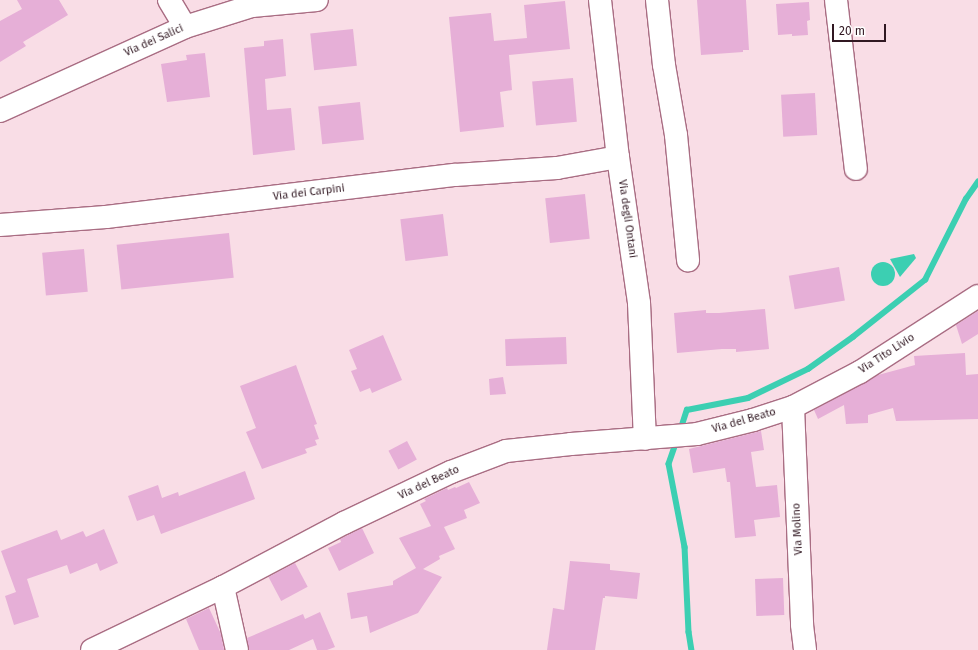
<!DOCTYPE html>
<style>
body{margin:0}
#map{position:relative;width:978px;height:650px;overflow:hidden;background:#f9dde6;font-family:"Fira Sans",sans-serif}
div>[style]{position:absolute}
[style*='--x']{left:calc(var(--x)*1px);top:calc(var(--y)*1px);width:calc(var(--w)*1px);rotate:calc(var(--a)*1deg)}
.water>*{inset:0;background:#3ccfb2}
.round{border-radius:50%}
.stream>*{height:5.5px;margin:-2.75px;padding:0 2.75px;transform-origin:2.75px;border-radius:2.75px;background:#3ccfb2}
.building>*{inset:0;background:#e6afd7;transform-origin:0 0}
.roads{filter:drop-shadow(1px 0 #a96d83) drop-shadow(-1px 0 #a96d83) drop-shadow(0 1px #a96d83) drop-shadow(0 -1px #a96d83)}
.minor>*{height:22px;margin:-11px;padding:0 11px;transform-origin:11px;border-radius:11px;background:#fff}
span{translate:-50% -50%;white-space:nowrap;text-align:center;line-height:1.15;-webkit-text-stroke:3px #fff;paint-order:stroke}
.street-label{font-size:11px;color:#311822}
.scale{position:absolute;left:832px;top:24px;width:54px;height:18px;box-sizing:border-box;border:2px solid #311822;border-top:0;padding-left:5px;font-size:12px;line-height:14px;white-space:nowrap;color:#311822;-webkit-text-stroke:3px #fff;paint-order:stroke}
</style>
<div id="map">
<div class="water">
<i style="clip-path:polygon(914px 254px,916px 258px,900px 277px,890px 259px)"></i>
<i class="round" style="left:871px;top:262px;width:24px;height:24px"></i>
</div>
<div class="stream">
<i style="--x:680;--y:431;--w:22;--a:-72"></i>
<i style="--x:687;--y:410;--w:62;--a:-11.1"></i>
<i style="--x:748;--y:398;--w:67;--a:-25.8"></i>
<i style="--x:808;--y:369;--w:55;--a:-35.4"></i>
<i style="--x:853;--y:337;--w:92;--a:-38.4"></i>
<i style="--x:925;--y:280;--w:91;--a:-63.2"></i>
<i style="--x:966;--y:199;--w:21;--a:-55"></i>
<i style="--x:677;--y:441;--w:24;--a:109"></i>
<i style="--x:669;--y:464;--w:85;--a:79.1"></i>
<i style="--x:685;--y:547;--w:85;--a:87.3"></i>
<i style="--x:689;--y:632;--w:18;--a:81"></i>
</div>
<div class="building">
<i style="clip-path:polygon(17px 0,59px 0,68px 15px,23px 42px,26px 46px,0 62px,0 21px,22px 9px)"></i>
<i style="clip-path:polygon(697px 0,746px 0,749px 50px,743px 50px,743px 52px,701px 55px)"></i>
<i style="clip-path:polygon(565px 1px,570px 49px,509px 55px,512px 90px,500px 92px,504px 127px,460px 132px,449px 17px,491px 13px,494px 41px,527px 38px,524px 5px)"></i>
<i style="clip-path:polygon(809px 2px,810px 20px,807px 21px,808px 35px,792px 36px,792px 34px,778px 35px,776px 4px)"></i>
<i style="left:353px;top:29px;width:37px;height:43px;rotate:84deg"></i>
<i style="clip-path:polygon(283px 39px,286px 76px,265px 79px,267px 110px,291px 108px,295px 150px,253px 155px,244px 48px,264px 46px,264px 41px)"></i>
<i style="clip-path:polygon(205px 53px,210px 97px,167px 102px,161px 64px,187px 60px,186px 55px)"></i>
<i style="left:573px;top:78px;width:44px;height:41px;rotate:85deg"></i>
<i style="left:815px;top:93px;width:42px;height:34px;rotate:87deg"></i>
<i style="left:360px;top:102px;width:38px;height:42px;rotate:84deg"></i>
<i style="left:585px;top:194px;width:45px;height:40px;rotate:84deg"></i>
<i style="left:443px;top:214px;width:42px;height:43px;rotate:83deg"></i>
<i style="left:229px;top:233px;width:45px;height:113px;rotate:84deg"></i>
<i style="left:84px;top:249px;width:43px;height:42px;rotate:85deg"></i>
<i style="left:839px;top:267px;width:34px;height:51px;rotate:80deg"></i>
<i style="clip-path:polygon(765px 309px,769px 349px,736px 352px,736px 349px,722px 349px,677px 353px,674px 313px,706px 310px,706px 313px,719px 313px)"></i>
<i style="clip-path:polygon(978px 311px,978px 334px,962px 344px,956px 325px)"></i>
<i style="clip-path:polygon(383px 335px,402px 380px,372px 393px,370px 388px,360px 392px,351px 371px,357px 369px,349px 350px)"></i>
<i style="left:566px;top:337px;width:27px;height:61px;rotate:88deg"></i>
<i style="clip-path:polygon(965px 353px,966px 375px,978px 374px,978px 419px,896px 421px,893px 408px,868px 415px,868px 423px,846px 424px,844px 405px,818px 419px,814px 410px,878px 375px,915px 365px,914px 356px)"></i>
<i style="clip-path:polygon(296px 365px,317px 424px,314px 425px,319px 439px,315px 440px,317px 445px,305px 449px,307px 453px,262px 469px,246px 432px,256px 428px,240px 386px)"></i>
<i style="clip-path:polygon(503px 377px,506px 394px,490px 395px,489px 379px)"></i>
<i style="clip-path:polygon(761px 431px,764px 450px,751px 452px,756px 487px,777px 485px,780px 517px,754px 520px,756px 536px,735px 538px,730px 482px,727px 482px,725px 468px,693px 473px,689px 449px)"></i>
<i style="left:407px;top:441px;width:21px;height:21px;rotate:62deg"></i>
<i style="clip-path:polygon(245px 471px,255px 499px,161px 534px,154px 515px,137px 521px,128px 496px,158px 485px,162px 498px,178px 492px,179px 496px)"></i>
<i style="clip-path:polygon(469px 482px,480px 503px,464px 510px,467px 518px,444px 527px,455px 549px,439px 556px,440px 559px,423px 569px,442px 577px,418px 613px,370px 633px,367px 616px,351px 619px,347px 593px,393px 585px,393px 581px,416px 568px,399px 538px,431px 526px,420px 504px,426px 501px,424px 499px,447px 488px,448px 490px,455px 487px,456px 488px)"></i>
<i style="clip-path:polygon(362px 528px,374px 553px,339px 571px,328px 548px,341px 542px,340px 539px)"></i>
<i style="clip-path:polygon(104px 529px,118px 563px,100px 571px,97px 563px,70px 574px,67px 565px,27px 579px,39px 617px,14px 625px,5px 596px,16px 592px,1px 551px,57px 530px,61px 540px,83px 531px,86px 537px)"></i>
<i style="clip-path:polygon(570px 561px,610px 564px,610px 570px,640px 573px,637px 599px,605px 596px,605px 598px,603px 598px,595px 650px,547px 650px,553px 608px,564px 610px)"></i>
<i style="left:295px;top:563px;width:27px;height:30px;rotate:62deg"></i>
<i style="left:783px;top:578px;width:37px;height:28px;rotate:88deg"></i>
<i style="clip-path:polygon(209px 608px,221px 634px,224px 650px,199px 650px,186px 619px)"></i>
<i style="clip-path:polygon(320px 612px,335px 647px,327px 650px,317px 650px,313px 639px,289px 650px,249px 650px,247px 638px,303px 614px,305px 619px)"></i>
</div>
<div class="roads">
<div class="minor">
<i style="--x:169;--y:0;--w:31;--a:59"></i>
<i style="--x:600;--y:0;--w:158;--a:83.5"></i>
<i style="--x:618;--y:157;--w:148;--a:81.8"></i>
<i style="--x:639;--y:303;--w:136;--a:87.5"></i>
<i style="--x:657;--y:0;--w:65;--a:83.9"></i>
<i style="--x:664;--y:65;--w:71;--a:80.3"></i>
<i style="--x:676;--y:135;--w:126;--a:84.5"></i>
<i style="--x:836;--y:0;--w:170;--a:83.3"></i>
<i style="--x:0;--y:111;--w:203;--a:-24.4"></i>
<i style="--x:185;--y:27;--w:70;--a:-17.4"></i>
<i style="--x:252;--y:6;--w:65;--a:-5.3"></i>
<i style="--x:0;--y:225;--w:106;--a:-4.3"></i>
<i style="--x:106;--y:217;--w:352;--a:-6.9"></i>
<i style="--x:455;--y:175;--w:102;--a:-3.9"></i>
<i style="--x:557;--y:168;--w:62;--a:-10.2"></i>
<i style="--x:793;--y:407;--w:218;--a:87.6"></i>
<i style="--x:802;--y:625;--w:25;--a:83"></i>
<i style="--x:223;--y:587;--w:65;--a:77.5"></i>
<i style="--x:92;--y:650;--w:145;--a:-25.7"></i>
<i style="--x:223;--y:587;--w:137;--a:-27.9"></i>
<i style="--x:344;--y:523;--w:119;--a:-25.5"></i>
<i style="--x:451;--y:472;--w:59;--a:-20.9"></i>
<i style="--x:506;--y:451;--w:65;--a:-6.1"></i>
<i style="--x:571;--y:444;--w:126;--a:-4.5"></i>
<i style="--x:697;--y:434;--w:58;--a:-14"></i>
<i style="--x:753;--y:420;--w:42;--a:-18"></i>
<i style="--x:793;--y:407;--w:76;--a:-27.6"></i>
<i style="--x:860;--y:372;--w:140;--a:-32.8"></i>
</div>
</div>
<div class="street-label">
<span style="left:154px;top:41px;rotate:-24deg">Via dei Salici</span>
<span style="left:309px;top:193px;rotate:-7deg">Via dei Carpini</span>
<span style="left:627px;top:219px;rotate:82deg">Via degli Ontani</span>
<span style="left:887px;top:354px;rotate:-33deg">Via Tito Livio</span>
<span style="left:744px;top:421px;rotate:-16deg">Via del Beato</span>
<span style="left:429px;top:483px;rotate:-25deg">Via del Beato</span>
<span style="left:798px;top:529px;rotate:-93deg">Via Molino</span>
</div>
<div class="scale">20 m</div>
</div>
